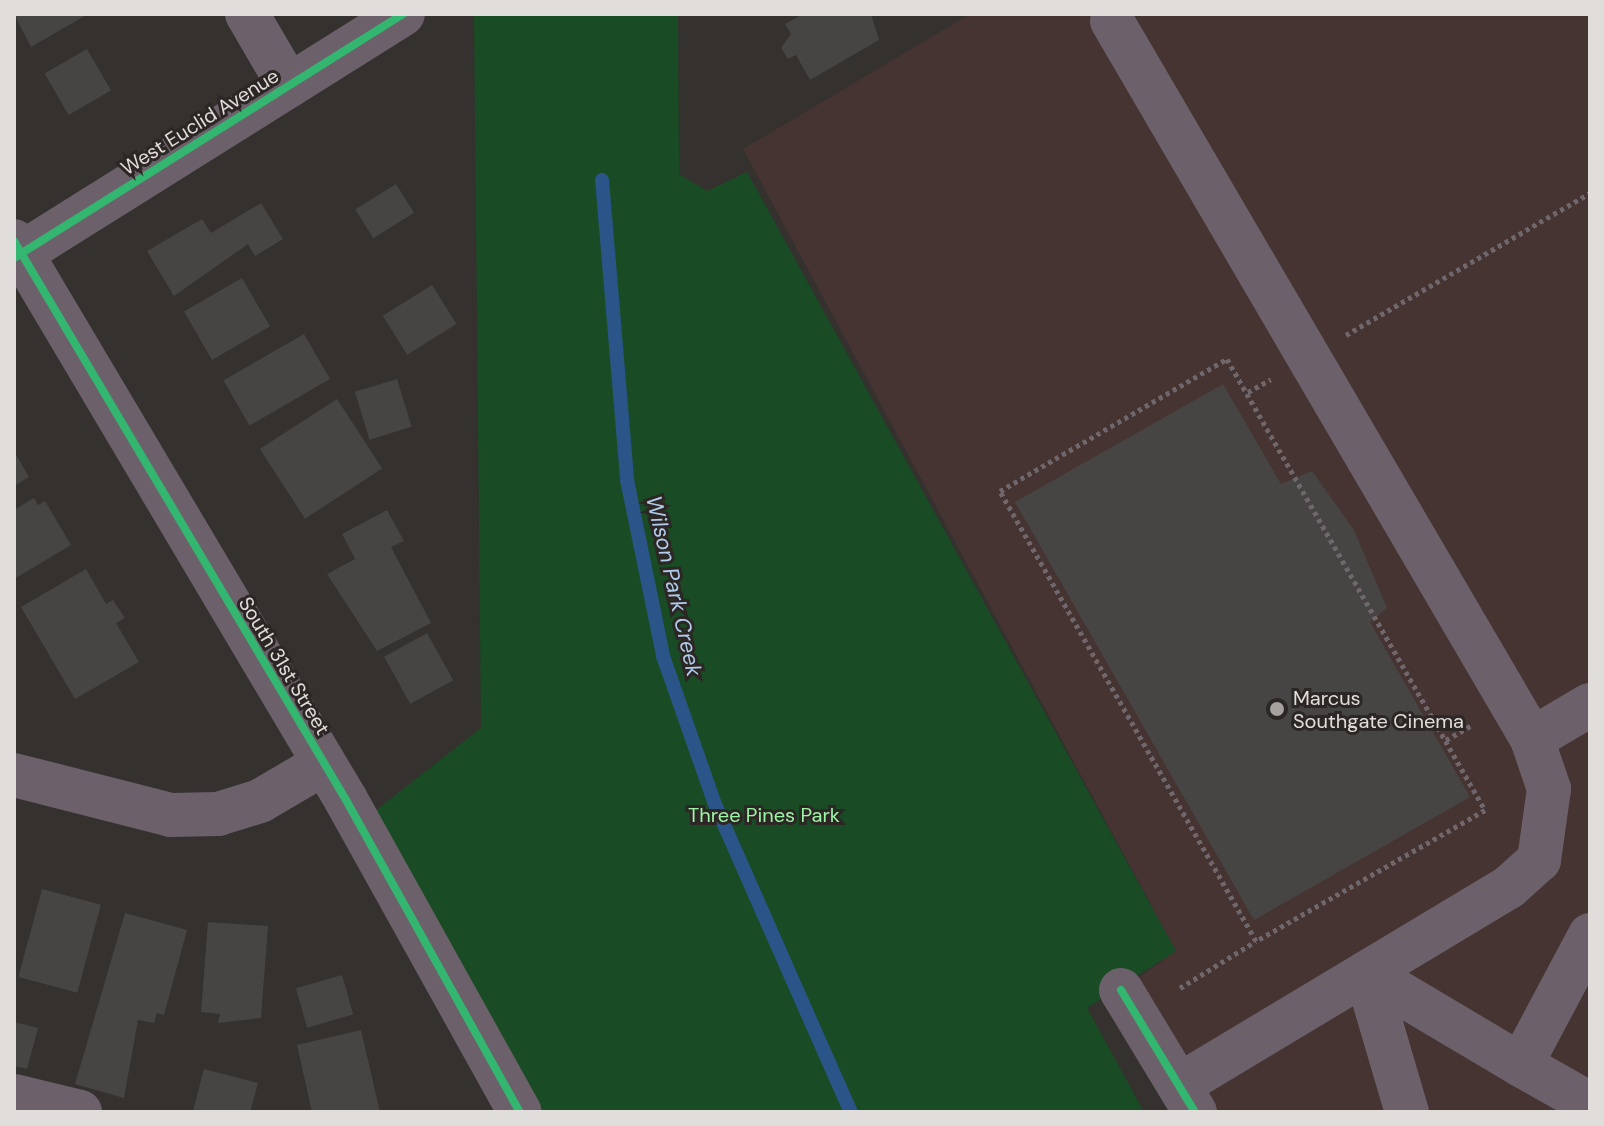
<!DOCTYPE html>
<style>
body{margin:0}
#map{position:relative;width:1604px;height:1126px;overflow:hidden;background:#34312f;font-family:"DM Sans",sans-serif}
div>[style]{position:absolute}
[style*='--x']{left:calc(var(--x)*1px);top:calc(var(--y)*1px);width:calc(var(--w)*1px);rotate:calc(var(--a)*1deg)}
.commercial>*{inset:0;background:#453431}
.green>*{inset:0;background:#194c24}
.stream>*{height:14px;margin:-7px;padding:0 7px;transform-origin:7px;border-radius:7px;background:#2b5489}
.building>*{inset:0;background:#474543;transform-origin:0 0}
.path>*{height:5px;margin-top:-2.5px;transform-origin:0;background:repeating-linear-gradient(90deg,#70676d 0 4px,transparent 0 8px)}
.minor>*{height:44px;margin:-22px;padding:0 22px;transform-origin:22px;border-radius:22px;background:#6c616a}
.cycleway>*{height:8px;margin:-4px;padding:0 4px;transform-origin:4px;border-radius:4px;background:#33b770}
.dots>*{width:22px;height:22px;translate:-50% -50%;box-sizing:border-box;border:4px solid #2c2724;border-radius:50%}
span{translate:-50% -50%;white-space:nowrap;text-align:center;line-height:1.15;-webkit-text-stroke:6px #2c2724;paint-order:stroke}
.street-label{font-size:20px;color:#e1dddb}
.poi-label{font-size:20px;color:#e1dddb}
.left{translate:0 -50%;text-align:left}
.park-label{font-size:20px;color:#9bf5a6}
.water-label{font-size:22px;color:#b2ccee;font-style:italic}
.frame{position:absolute;inset:0;border:16px solid #e1dddb;pointer-events:none}
</style>
<div id="map">
<div class="commercial">
<i style="clip-path:polygon(970px 14px,1590px 14px,1590px 1112px,1195px 1112px,1121px 990px,1176px 951px,743px 149px)"></i>
</div>
<div class="green">
<i style="clip-path:polygon(474px 14px,678px 14px,679px 174px,707px 191px,747px 172px,1176px 951px,1087px 1008px,1144px 1112px,541px 1112px,375px 811px,481px 728px)"></i>
</div>
<div class="stream">
<i style="--x:602;--y:180;--w:301;--a:85.2"></i>
<i style="--x:627;--y:480;--w:180;--a:78.4"></i>
<i style="--x:663;--y:656;--w:155;--a:70.7"></i>
<i style="--x:714;--y:802;--w:339;--a:66.2"></i>
</div>
<div class="building">
<i style="clip-path:polygon(14px 14px,88px 14px,31px 47px)"></i>
<i style="clip-path:polygon(803px 14px,871px 14px,879px 40px,810px 80px,796px 55px,788px 59px,781px 48px,791px 34px,785px 24px)"></i>
<i style="left:87px;top:49px;width:48px;height:49px;rotate:60deg"></i>
<i style="left:396px;top:184px;width:34px;height:48px;rotate:58deg"></i>
<i style="clip-path:polygon(261px 203px,283px 239px,255px 256px,248px 244px,174px 296px,147px 251px,202px 219px,211px 233px)"></i>
<i style="left:242px;top:278px;width:56px;height:67px;rotate:60deg"></i>
<i style="left:432px;top:285px;width:46px;height:58px;rotate:58deg"></i>
<i style="left:304px;top:334px;width:52px;height:93px;rotate:60deg"></i>
<i style="left:397px;top:379px;width:50px;height:44px;rotate:73deg"></i>
<i style="clip-path:polygon(1223px 384px,1281px 484px,1312px 471px,1354px 530px,1387px 608px,1370px 622px,1470px 797px,1254px 920px,1015px 502px)"></i>
<i style="left:337px;top:399px;width:83px;height:92px;rotate:57deg"></i>
<i style="clip-path:polygon(14px 451px,29px 477px,14px 486px)"></i>
<i style="clip-path:polygon(34px 498px,38px 505px,45px 501px,71px 545px,14px 579px,14px 510px)"></i>
<i style="clip-path:polygon(387px 510px,404px 541px,391px 547px,431px 623px,377px 651px,327px 574px,355px 559px,342px 534px)"></i>
<i style="clip-path:polygon(86px 569px,106px 604px,113px 600px,125px 618px,116px 623px,139px 662px,75px 699px,21px 607px)"></i>
<i style="left:427px;top:633px;width:54px;height:49px;rotate:61deg"></i>
<i style="left:42px;top:889px;width:61px;height:91px;rotate:15deg"></i>
<i style="clip-path:polygon(125px 913px,187px 930px,164px 1015px,157px 1013px,154px 1023px,138px 1020px,124px 1098px,75px 1084px)"></i>
<i style="clip-path:polygon(208px 922px,268px 926px,261px 1018px,218px 1023px,220px 1014px,201px 1012px)"></i>
<i style="left:342px;top:975px;width:41px;height:48px;rotate:74deg"></i>
<i style="clip-path:polygon(14px 1022px,38px 1028px,27px 1069px,14px 1066px)"></i>
<i style="clip-path:polygon(361px 1030px,380px 1112px,312px 1112px,297px 1045px)"></i>
<i style="clip-path:polygon(204px 1069px,258px 1083px,250px 1112px,193px 1111px)"></i>
</div>
<div class="path">
<i style="--x:1346;--y:335;--w:282;--a:-30.2"></i>
<i style="--x:1227;--y:359;--w:520;--a:60.23"></i>
<i style="--x:1485;--y:810;--w:264;--a:150.2"></i>
<i style="--x:1256;--y:941;--w:518;--a:-119.64"></i>
<i style="--x:1000;--y:491;--w:263;--a:-30.2"></i>
<i style="--x:1248;--y:392;--w:26;--a:-29"></i>
<i style="--x:1446;--y:740;--w:30;--a:-30"></i>
<i style="--x:1180;--y:988;--w:89;--a:-31.7"></i>
</div>
<div class="minor">
<i style="--x:247;--y:14;--w:83;--a:59.7"></i>
<i style="--x:1112;--y:21;--w:832;--a:59.67"></i>
<i style="--x:1532;--y:739;--w:53;--a:71.2"></i>
<i style="--x:1549;--y:789;--w:72;--a:98"></i>
<i style="--x:1539;--y:860;--w:40;--a:138"></i>
<i style="--x:1509;--y:887;--w:385;--a:149"></i>
<i style="--x:14;--y:241;--w:650;--a:59.29"></i>
<i style="--x:346;--y:800;--w:357;--a:60.9"></i>
<i style="--x:14;--y:258;--w:459;--a:-32.1"></i>
<i style="--x:1532;--y:739;--w:67;--a:-30.4"></i>
<i style="--x:14;--y:775;--w:162;--a:14.3"></i>
<i style="--x:171;--y:815;--w:47;--a:-1.2"></i>
<i style="--x:218;--y:814;--w:44;--a:-17.2"></i>
<i style="--x:260;--y:801;--w:73;--a:-30.4"></i>
<i style="--x:1590;--y:935;--w:147;--a:118"></i>
<i style="--x:1521;--y:1065;--w:79;--a:29.5"></i>
<i style="--x:1366;--y:973;--w:180;--a:30.7"></i>
<i style="--x:1366;--y:973;--w:145;--a:73.6"></i>
<i style="--x:1121;--y:990;--w:143;--a:58.8"></i>
<i style="--x:14;--y:1096;--w:68;--a:13.6"></i>
</div>
<div class="cycleway">
<i style="--x:14;--y:241;--w:650;--a:59.29"></i>
<i style="--x:346;--y:800;--w:357;--a:60.9"></i>
<i style="--x:14;--y:258;--w:459;--a:-32.1"></i>
<i style="--x:1121;--y:990;--w:143;--a:58.8"></i>
</div>
<div class="dots">
<i style="left:1277px;top:709px;background:#a4a19f"></i>
</div>
<div class="street-label">
<span style="left:200px;top:122px;rotate:-32deg">West Euclid Avenue</span>
<span style="left:284px;top:666px;rotate:59deg">South 31st Street</span>
</div>
<div class="poi-label">
<span class="left" style="left:1293px;top:710px">Marcus<br>Southgate Cinema</span>
</div>
<div class="park-label">
<span style="left:764px;top:815px">Three Pines Park</span>
</div>
<div class="water-label">
<span style="left:674px;top:586px;rotate:77deg">Wilson Park Creek</span>
</div>
<div class="frame"></div>
</div>
